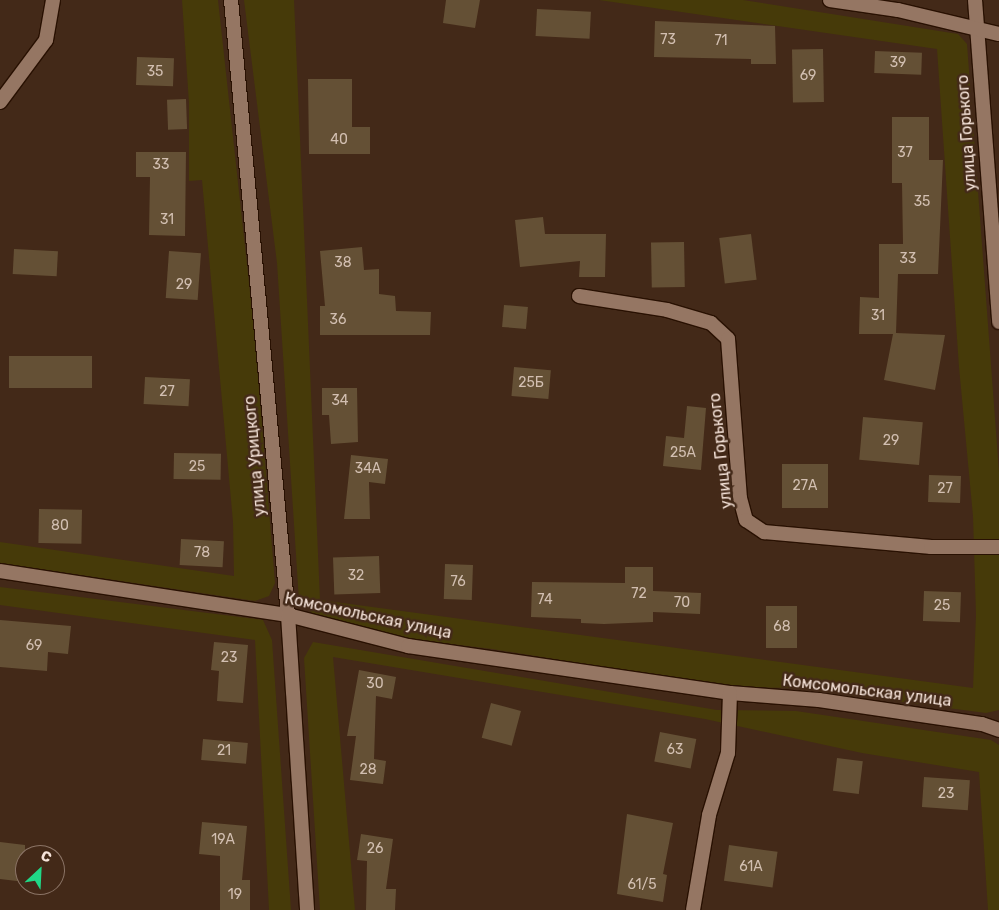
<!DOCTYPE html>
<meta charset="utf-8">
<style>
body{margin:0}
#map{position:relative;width:999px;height:910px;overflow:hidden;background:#432918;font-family:Rubik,sans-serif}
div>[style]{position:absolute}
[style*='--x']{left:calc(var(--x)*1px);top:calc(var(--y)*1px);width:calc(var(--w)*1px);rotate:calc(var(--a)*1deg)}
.green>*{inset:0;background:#463a09}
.building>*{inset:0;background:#645035;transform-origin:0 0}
.roads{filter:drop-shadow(1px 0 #291102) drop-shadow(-1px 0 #291102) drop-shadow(0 1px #291102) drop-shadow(0 -1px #291102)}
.minor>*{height:14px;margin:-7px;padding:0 7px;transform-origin:7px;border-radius:7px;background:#957663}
.tertiary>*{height:14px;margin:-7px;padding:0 7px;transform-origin:7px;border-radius:7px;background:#957663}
span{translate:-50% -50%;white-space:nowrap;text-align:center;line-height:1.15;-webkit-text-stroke:5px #432918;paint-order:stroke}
.number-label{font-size:14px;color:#d2bfb1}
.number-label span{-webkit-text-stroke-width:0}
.street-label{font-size:16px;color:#f6e4da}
.north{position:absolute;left:15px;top:845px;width:50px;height:50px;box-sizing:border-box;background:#432918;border:1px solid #8b7466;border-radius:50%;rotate:25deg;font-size:14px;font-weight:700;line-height:20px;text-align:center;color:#f6e4da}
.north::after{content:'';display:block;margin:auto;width:18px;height:22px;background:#20d887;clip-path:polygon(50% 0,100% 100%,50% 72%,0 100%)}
</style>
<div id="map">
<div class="green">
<i style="clip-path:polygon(182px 0,218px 0,254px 329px,275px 583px,269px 596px,255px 601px,0 563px,0 542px,234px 576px,233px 522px,202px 180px,189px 181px,189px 103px)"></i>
<i style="clip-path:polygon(244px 0,294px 0,320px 600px,973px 688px,976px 615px,973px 516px,959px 367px,937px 49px,599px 0,743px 0,958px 34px,967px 44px,999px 472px,999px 710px,986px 713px,796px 688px,725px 687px,492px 649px,395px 637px,313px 614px,299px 601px,277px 263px)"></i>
<i style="clip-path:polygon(0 587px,263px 620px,272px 640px,291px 910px,269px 910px,255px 640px,0 605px)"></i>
<i style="clip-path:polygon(313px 642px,717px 710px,796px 711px,991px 740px,999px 745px,999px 910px,988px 910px,979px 772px,862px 753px,705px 719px,333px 657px,355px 910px,320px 910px,304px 658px)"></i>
</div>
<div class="building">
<i style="clip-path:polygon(446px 0,480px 0,475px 28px,443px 23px)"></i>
<i style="left:537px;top:9px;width:54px;height:27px;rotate:3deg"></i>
<i style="clip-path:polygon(655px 21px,775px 26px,776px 64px,751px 64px,751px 59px,654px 57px)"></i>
<i style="left:823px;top:49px;width:53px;height:31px;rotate:89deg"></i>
<i style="left:875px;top:51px;width:47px;height:22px;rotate:2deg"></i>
<i style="left:137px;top:57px;width:37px;height:28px;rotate:2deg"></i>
<i style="clip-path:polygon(308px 79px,352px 79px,352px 127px,370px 127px,370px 154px,309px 154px)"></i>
<i style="left:186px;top:99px;width:30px;height:19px;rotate:88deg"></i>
<i style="clip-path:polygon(892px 117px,929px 117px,929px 160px,943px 160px,938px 274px,898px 274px,896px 333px,945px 335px,935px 390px,884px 380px,893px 334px,859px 334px,860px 297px,879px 298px,879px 244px,903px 244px,902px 183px,892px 183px)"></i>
<i style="clip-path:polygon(136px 152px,186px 152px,185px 236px,149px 235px,150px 177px,136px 177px)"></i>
<i style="clip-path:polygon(543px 217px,545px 234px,606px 234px,605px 277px,579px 277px,580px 261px,520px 267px,515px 220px)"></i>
<i style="left:751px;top:234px;width:46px;height:32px;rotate:83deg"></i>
<i style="left:684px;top:242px;width:45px;height:33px;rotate:89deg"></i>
<i style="clip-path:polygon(362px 247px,364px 270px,379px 269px,379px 294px,395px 296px,396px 311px,431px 312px,430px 335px,320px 335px,320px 306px,325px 306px,320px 251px)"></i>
<i style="left:14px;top:249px;width:44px;height:25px;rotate:3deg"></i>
<i style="left:169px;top:251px;width:32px;height:47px;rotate:4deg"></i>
<i style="left:504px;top:305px;width:24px;height:22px;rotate:5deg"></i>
<i style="left:92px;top:356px;width:32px;height:83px;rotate:90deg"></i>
<i style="left:514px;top:367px;width:37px;height:29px;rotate:5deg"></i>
<i style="left:145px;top:377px;width:45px;height:27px;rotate:3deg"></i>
<i style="clip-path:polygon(322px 388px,357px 388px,358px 442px,331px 444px,329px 415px,322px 415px)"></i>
<i style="clip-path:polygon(687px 406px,706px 408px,701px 470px,663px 466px,666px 436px,684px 438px)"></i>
<i style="left:863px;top:417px;width:60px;height:43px;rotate:5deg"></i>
<i style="left:174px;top:453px;width:47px;height:26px;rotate:1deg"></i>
<i style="clip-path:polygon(351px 455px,388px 459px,385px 484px,369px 482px,370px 519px,344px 519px)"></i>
<i style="left:782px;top:464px;width:46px;height:44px"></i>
<i style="left:929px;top:475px;width:32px;height:27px;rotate:2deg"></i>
<i style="left:39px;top:509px;width:43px;height:34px;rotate:1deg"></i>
<i style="left:181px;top:539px;width:43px;height:26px;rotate:3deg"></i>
<i style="left:379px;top:556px;width:37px;height:46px;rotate:88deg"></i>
<i style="left:445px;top:564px;width:28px;height:35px;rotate:2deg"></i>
<i style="clip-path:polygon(625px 567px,653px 567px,653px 591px,701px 593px,700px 614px,653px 612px,653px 622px,604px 624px,581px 623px,581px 619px,531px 617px,532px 582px,625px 583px)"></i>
<i style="left:924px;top:591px;width:37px;height:30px;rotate:2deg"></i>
<i style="left:797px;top:606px;width:42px;height:31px;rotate:90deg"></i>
<i style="clip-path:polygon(0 620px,71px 626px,68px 654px,48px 652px,47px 671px,0 667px)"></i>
<i style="clip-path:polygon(214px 642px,248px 645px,243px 703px,217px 701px,219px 671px,211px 670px)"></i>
<i style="clip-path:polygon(359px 670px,396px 677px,392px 699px,376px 696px,374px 759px,386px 761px,383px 784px,350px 780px,356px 736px,347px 736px)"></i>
<i style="left:491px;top:703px;width:31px;height:36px;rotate:15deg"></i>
<i style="left:660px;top:732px;width:37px;height:30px;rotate:11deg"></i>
<i style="left:203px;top:739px;width:45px;height:21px;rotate:5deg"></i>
<i style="left:837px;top:758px;width:26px;height:33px;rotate:7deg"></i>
<i style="left:924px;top:777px;width:46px;height:30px;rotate:4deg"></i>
<i style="clip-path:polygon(627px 814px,673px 823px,663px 874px,667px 875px,663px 902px,617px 894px)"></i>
<i style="clip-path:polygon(202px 822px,247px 826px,242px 880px,250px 880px,250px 910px,220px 910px,220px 856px,199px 854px)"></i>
<i style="clip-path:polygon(361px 834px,393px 839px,386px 889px,396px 889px,395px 910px,366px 910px,367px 861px,357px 860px)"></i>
<i style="clip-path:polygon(0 842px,25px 845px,25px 882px,0 879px)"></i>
<i style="left:729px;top:845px;width:49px;height:36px;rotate:8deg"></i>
</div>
<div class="roads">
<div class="minor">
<i style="--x:231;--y:0;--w:618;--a:84.7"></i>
<i style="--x:288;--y:615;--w:296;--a:86.3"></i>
<i style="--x:975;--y:0;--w:323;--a:85.7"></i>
<i style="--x:0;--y:102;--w:77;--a:-53.4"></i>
<i style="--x:46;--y:40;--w:41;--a:-80.1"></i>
<i style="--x:579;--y:296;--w:89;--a:9"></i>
<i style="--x:667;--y:310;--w:46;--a:16.5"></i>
<i style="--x:711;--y:323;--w:23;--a:43"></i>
<i style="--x:728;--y:339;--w:159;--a:85.7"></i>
<i style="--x:740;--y:498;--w:23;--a:75"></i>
<i style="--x:746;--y:520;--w:22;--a:34"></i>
<i style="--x:764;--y:532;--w:168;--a:5.1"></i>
<i style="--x:931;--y:547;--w:68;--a:0"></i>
<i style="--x:0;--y:571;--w:291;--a:8.7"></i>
<i style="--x:288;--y:615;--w:124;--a:14.5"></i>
<i style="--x:408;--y:646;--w:325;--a:8.3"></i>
<i style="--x:730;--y:693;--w:89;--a:4.5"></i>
<i style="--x:819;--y:700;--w:165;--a:8.4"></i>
<i style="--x:982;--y:724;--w:18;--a:19"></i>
<i style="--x:693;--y:910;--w:96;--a:-80.4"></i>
<i style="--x:709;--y:815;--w:65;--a:-73"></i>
<i style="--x:728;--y:753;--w:60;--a:-88.1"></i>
</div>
<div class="tertiary">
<i style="--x:830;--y:0;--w:69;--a:8.4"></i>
<i style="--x:898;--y:10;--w:104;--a:13.4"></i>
</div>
</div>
<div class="number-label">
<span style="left:668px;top:40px">73</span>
<span style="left:721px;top:41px">71</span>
<span style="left:898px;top:63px">39</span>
<span style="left:155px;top:72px">35</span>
<span style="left:808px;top:76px">69</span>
<span style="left:339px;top:140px">40</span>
<span style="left:905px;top:153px">37</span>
<span style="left:161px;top:165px">33</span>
<span style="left:922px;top:202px">35</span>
<span style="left:167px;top:220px">31</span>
<span style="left:908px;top:259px">33</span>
<span style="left:343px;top:263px">38</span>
<span style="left:184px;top:285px">29</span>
<span style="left:878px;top:316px">31</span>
<span style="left:338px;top:320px">36</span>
<span style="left:531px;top:383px">25Б</span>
<span style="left:167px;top:392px">27</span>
<span style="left:340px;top:401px">34</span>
<span style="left:891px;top:441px">29</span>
<span style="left:683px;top:453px">25А</span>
<span style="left:197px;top:467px">25</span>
<span style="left:368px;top:469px">34А</span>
<span style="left:805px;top:486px">27А</span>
<span style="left:945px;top:489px">27</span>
<span style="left:60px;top:526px">80</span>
<span style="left:202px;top:553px">78</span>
<span style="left:356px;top:576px">32</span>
<span style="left:458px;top:582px">76</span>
<span style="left:639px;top:594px">72</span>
<span style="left:545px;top:600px">74</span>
<span style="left:682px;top:603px">70</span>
<span style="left:942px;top:606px">25</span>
<span style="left:782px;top:627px">68</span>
<span style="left:34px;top:646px">69</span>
<span style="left:229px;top:658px">23</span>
<span style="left:375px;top:684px">30</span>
<span style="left:675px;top:750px">63</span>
<span style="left:224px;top:751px">21</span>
<span style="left:368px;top:770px">28</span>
<span style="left:946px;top:794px">23</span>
<span style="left:223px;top:840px">19А</span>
<span style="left:375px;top:849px">26</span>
<span style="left:751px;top:867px">61А</span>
<span style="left:642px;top:885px">61/5</span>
<span style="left:235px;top:895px">19</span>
</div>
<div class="street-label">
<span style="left:967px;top:133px;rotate:-94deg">улица Горького</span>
<span style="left:721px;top:451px;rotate:-96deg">улица Горького</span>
<span style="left:255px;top:456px;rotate:-95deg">улица Урицкого</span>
<span style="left:368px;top:616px;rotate:12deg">Комсомольская улица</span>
<span style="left:867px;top:691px;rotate:7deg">Комсомольская улица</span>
</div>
<div class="north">С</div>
</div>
